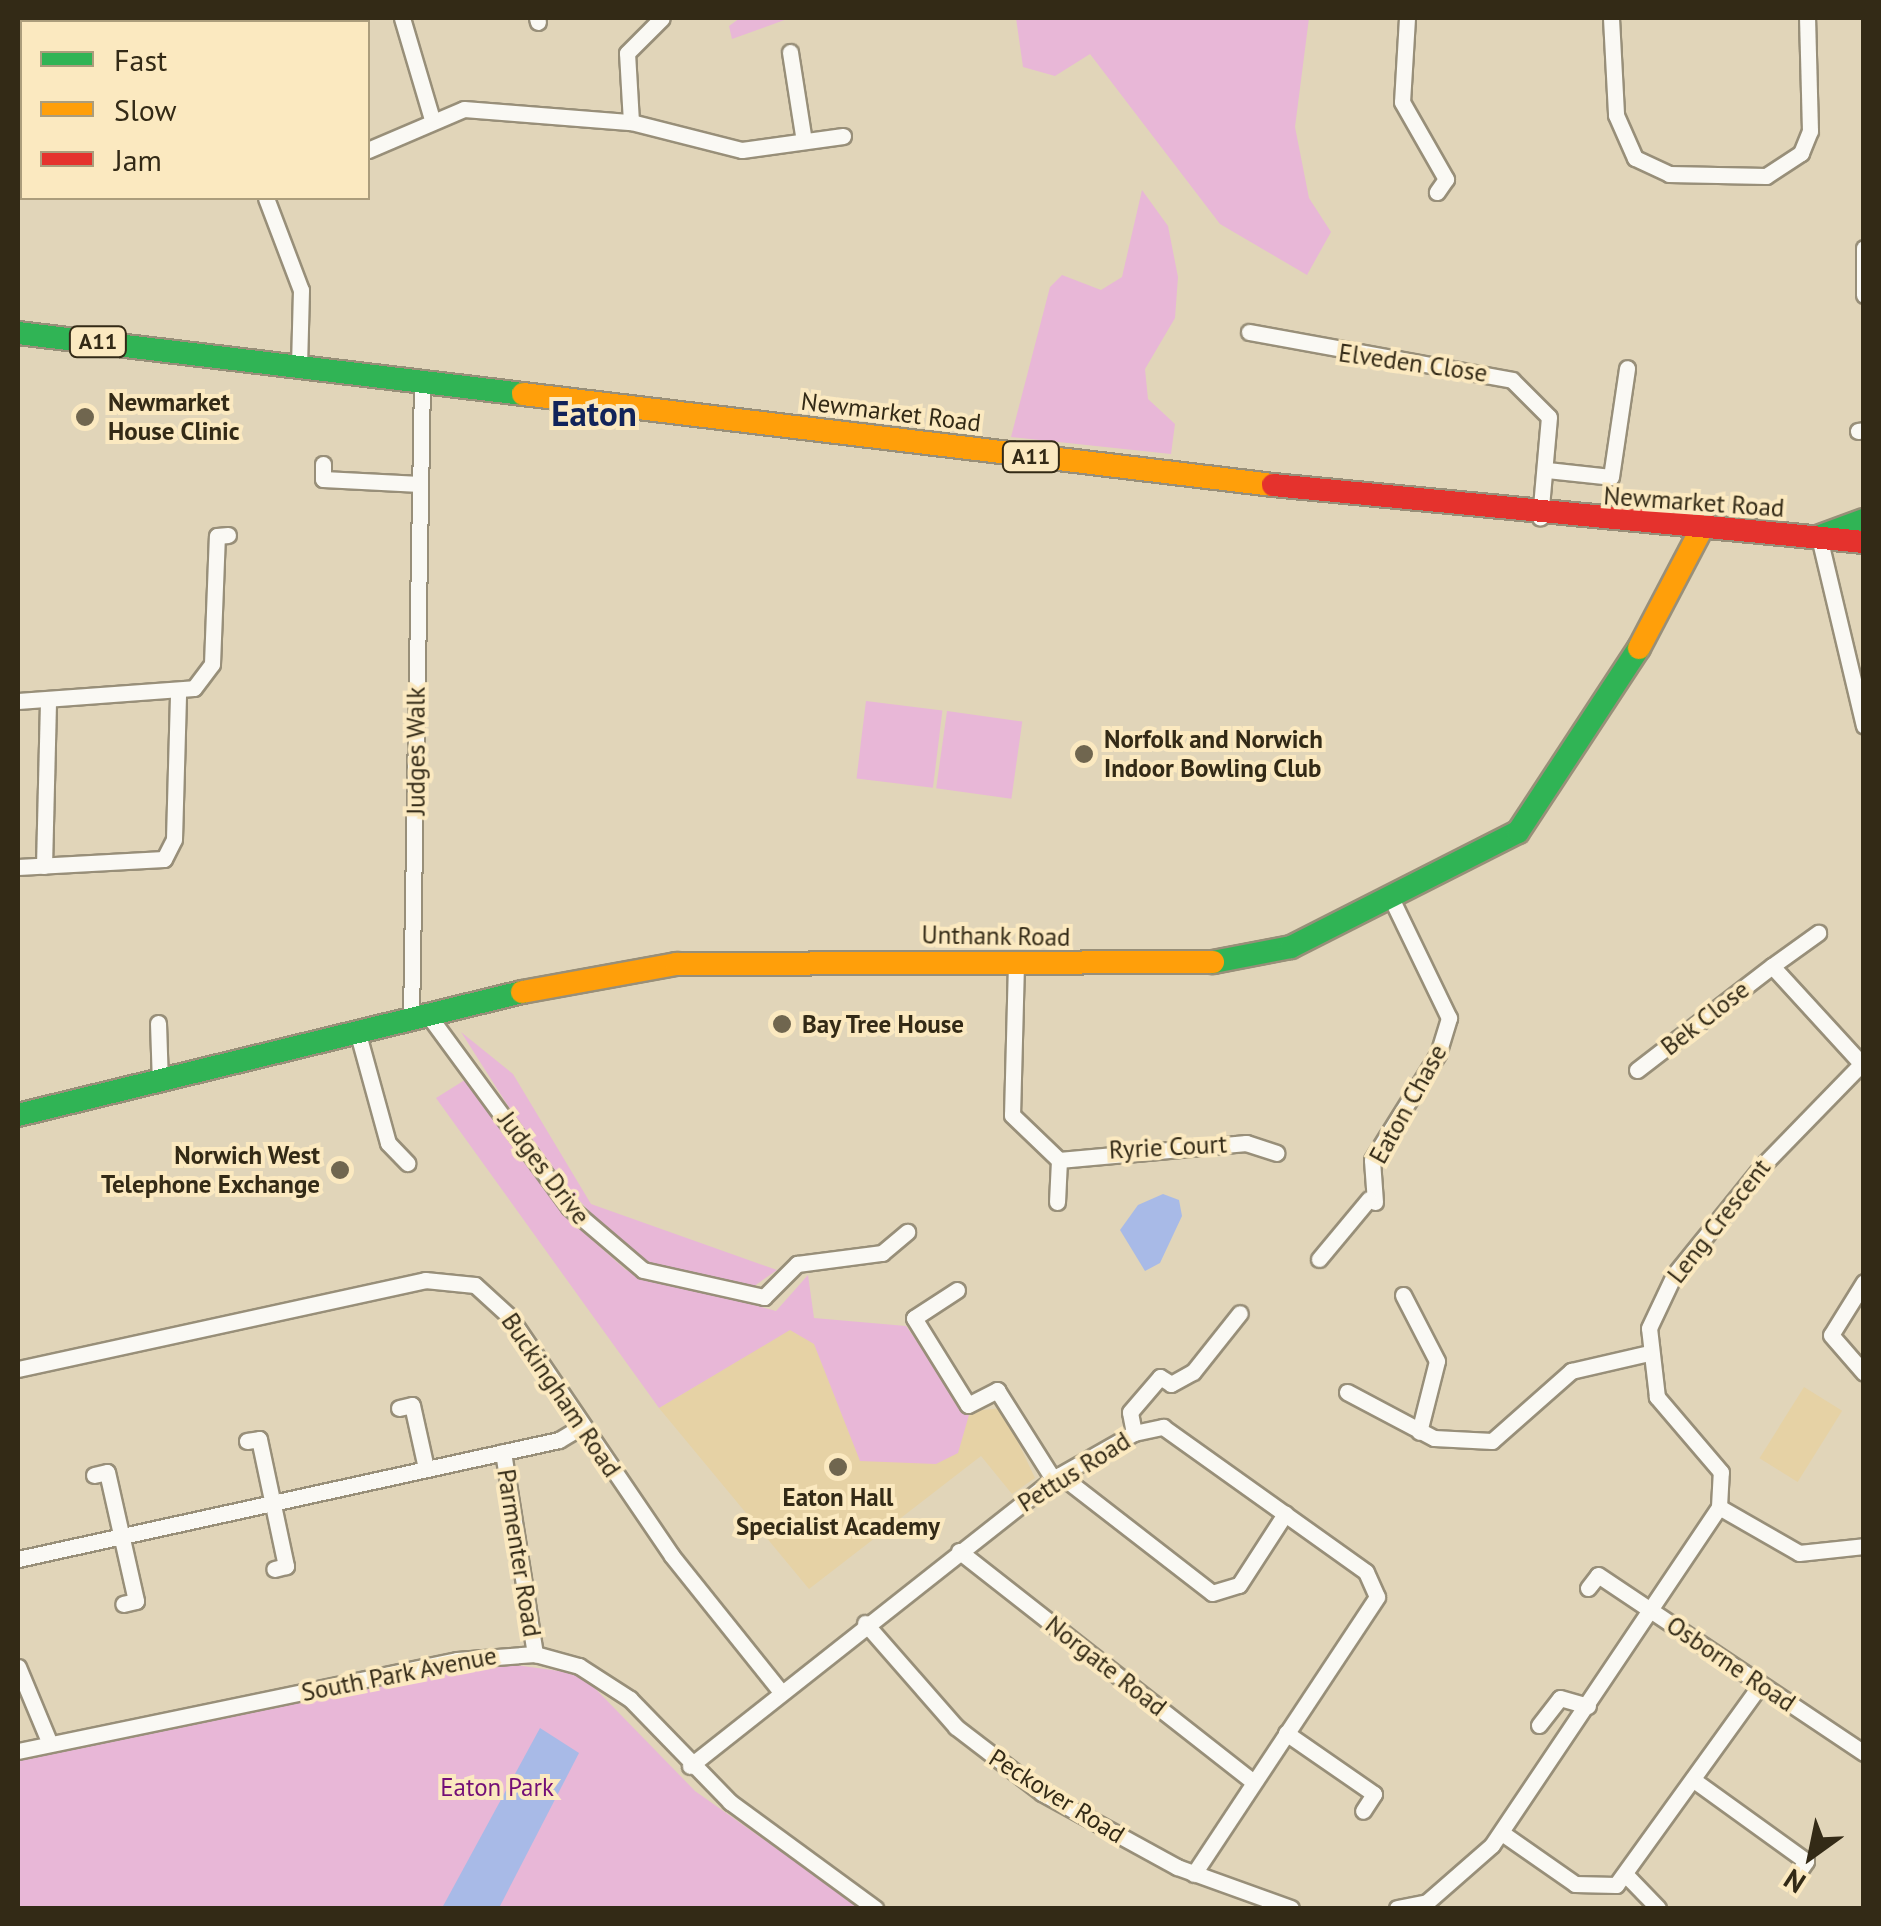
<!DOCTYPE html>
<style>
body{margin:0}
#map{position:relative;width:1881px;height:1926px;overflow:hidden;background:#e1d5b9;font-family:"PT Sans",sans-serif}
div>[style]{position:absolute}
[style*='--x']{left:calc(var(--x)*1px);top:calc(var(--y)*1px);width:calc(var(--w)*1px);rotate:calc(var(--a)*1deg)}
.built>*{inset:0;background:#e6d2a5;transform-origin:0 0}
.green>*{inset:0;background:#e8b7d7;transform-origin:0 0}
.water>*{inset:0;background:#a8bae7}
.roads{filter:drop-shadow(2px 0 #988f79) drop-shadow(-2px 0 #988f79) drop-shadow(0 2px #988f79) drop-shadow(0 -2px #988f79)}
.street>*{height:15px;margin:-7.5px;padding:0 7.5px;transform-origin:7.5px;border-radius:7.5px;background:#faf9f4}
.fast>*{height:22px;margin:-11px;padding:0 11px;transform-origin:11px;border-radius:11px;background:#30b455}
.slow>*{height:22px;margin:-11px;padding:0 11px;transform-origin:11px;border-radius:11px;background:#ff9f0a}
.jam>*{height:22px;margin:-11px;padding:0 11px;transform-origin:11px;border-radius:11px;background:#e5322d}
.dots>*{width:28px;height:28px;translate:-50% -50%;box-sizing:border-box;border:5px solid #fbe9c0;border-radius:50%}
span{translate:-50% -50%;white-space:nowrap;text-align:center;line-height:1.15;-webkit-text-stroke:8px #fbe9c0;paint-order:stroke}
.shield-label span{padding:2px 8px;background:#fbe9c0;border:2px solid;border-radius:8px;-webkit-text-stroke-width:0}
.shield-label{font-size:22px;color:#332a16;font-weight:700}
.street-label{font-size:25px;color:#332a16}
.poi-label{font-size:25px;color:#332a16;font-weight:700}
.left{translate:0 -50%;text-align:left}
.right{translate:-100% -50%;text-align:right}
.park-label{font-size:25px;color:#730f77}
.district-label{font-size:35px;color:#12245a;font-weight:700}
.frame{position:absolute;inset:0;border:20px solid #332a16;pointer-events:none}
.legend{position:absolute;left:20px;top:20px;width:350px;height:180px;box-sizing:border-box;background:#fbe9c0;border:2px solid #ab9d7c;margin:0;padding:12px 18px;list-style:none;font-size:30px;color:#332a16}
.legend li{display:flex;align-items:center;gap:20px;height:50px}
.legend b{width:50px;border:2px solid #ab9d7c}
.north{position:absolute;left:1761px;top:1806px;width:100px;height:100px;-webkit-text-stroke:8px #fbe9c0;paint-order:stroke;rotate:213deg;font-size:28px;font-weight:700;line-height:40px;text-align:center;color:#332a16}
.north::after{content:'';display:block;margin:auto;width:35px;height:45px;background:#332a16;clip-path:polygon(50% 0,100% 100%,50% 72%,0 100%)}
</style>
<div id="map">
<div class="built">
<i style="clip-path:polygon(795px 1326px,964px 1412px,1002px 1408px,1035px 1478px,1012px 1494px,981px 1456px,809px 1589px,659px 1408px)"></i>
<i style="left:1804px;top:1387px;width:45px;height:84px;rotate:32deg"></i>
</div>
<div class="green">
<i style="clip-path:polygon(740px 18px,790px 18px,732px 39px,729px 26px)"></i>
<i style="clip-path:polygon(1016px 18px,1309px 18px,1295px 127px,1309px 198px,1331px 232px,1307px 275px,1220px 224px,1090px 54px,1055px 76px,1023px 67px)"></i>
<i style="clip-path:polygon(1142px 190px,1168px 226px,1178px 277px,1175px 318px,1145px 369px,1148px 399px,1175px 424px,1171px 454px,1011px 437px,1050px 287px,1062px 275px,1101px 290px,1122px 277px)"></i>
<i style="left:866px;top:701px;width:77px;height:78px;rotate:7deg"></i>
<i style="left:947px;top:711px;width:76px;height:78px;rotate:8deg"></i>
<i style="clip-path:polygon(461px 1032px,513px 1074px,591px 1204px,777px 1270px,750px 1289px,651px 1264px,612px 1237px,540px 1156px)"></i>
<i style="clip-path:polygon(468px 1078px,565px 1216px,626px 1270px,776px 1311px,808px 1275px,814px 1318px,906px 1326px,969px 1415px,958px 1453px,936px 1464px,860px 1461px,814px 1344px,790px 1330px,659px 1408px,436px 1098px)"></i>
<i style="clip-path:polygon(493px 1662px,581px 1674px,695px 1791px,861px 1908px,18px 1908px,18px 1759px)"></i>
</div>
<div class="water">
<i style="clip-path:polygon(1163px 1194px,1179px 1200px,1182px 1216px,1160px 1263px,1145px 1271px,1120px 1230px,1138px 1205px)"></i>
<i style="clip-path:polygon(540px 1728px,579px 1753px,499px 1908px,442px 1908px)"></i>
</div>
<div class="roads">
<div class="street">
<i style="--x:234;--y:18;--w:4;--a:76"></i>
<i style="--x:402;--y:18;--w:105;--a:73.5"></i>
<i style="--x:537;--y:18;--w:4;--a:76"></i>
<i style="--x:1407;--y:18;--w:84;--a:93.4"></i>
<i style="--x:1402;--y:102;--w:89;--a:60.3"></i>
<i style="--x:1446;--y:179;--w:16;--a:125"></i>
<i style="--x:1611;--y:18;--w:97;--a:87"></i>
<i style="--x:1616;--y:115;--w:47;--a:66.2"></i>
<i style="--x:1635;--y:158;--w:38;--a:25"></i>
<i style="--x:1669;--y:174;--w:97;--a:1.2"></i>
<i style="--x:1766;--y:176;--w:42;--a:-33.3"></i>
<i style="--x:1801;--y:153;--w:24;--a:-68"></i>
<i style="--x:1810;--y:131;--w:113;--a:-91.5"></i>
<i style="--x:790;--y:52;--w:90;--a:81.1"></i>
<i style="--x:631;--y:122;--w:69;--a:-93.3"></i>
<i style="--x:627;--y:53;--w:49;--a:-45"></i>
<i style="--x:368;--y:150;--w:104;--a:-23.1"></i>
<i style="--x:464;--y:109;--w:168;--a:4.5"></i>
<i style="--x:631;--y:122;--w:114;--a:14.2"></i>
<i style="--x:742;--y:150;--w:102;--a:-7.9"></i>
<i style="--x:266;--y:198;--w:98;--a:69.2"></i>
<i style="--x:301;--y:290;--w:76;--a:91.5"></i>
<i style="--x:1864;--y:248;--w:47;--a:90"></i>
<i style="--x:1249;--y:332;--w:267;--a:10.3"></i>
<i style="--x:1512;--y:380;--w:52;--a:45"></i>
<i style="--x:1549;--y:417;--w:101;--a:95.1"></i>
<i style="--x:1858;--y:431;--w:6;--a:-9"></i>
<i style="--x:323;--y:464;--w:15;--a:90"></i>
<i style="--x:323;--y:479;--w:97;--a:3"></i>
<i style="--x:1547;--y:470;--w:64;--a:6.2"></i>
<i style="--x:1611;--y:477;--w:110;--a:-81.6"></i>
<i style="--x:1819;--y:537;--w:194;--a:76.6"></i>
<i style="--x:18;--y:701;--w:176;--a:-4.2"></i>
<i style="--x:194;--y:688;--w:30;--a:-53"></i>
<i style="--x:212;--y:664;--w:128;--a:-87.8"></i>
<i style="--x:217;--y:536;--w:11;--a:-5"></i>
<i style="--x:44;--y:866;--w:166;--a:-88.6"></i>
<i style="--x:18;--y:867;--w:146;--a:-3.1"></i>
<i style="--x:164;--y:859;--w:22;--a:-63"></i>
<i style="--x:174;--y:839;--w:144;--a:-88.4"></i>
<i style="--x:1016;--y:963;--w:152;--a:91.5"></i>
<i style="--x:1012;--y:1115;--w:65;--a:43.8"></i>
<i style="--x:1059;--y:1160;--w:42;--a:92.7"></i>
<i style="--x:1772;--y:966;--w:57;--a:-35.7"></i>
<i style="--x:426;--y:1012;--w:242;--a:53.7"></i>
<i style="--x:569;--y:1207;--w:97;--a:40.4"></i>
<i style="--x:643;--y:1270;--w:124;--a:12.6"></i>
<i style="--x:764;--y:1297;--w:47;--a:-45"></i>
<i style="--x:797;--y:1264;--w:86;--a:-7.4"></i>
<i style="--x:882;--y:1253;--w:33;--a:-40"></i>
<i style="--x:411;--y:1017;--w:637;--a:-89.01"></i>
<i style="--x:158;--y:1023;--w:59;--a:88.1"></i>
<i style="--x:358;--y:1034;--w:113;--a:74.6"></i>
<i style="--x:388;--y:1143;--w:28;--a:46"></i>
<i style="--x:1637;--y:1070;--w:170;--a:-37.6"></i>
<i style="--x:1772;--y:966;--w:132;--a:47.5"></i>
<i style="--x:1059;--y:1160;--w:188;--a:-5.2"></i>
<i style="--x:1246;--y:1143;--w:32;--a:18"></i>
<i style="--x:1375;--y:1202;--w:42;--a:-94.1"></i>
<i style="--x:1372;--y:1160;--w:125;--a:-58.1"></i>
<i style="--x:1438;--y:1054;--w:38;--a:-73"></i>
<i style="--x:1449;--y:1018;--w:129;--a:-115.8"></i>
<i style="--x:1319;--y:1259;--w:78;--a:-50.2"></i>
<i style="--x:1864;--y:1282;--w:62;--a:121.9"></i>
<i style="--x:1831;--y:1335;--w:50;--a:49"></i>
<i style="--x:957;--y:1290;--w:51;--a:146.9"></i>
<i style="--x:914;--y:1318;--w:102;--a:58.2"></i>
<i style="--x:968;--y:1405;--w:33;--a:-27"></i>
<i style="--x:997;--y:1390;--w:105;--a:57.8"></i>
<i style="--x:1403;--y:1295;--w:74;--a:62.7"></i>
<i style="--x:1437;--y:1361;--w:73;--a:104.2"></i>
<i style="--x:18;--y:1369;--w:417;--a:-12.3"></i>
<i style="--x:425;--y:1280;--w:50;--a:5.7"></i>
<i style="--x:475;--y:1285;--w:46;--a:42.4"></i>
<i style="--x:509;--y:1316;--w:290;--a:55.8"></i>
<i style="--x:672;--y:1556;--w:174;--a:51.3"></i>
<i style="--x:1347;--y:1392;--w:98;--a:27.9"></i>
<i style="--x:1434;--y:1438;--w:58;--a:3"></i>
<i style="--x:1492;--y:1441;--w:106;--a:-41.5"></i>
<i style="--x:1571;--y:1371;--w:80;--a:-13"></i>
<i style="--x:399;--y:1408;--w:13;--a:-13"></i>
<i style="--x:412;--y:1405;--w:65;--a:77.5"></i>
<i style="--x:1134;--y:1433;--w:21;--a:-101"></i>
<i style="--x:1130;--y:1412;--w:46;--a:-49.4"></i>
<i style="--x:1160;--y:1377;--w:13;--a:32"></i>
<i style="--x:1171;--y:1384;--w:25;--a:-29"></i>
<i style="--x:1193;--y:1372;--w:75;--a:-51.5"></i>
<i style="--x:247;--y:1441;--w:12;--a:-9"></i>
<i style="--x:259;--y:1439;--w:130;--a:78"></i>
<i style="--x:286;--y:1566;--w:12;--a:166"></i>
<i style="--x:503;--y:1452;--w:205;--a:81"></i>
<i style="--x:94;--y:1475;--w:13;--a:-13"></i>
<i style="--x:107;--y:1472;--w:132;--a:77.3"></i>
<i style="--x:136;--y:1601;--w:13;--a:167"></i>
<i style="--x:1060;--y:1475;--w:192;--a:37.8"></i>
<i style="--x:1212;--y:1593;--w:28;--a:-17"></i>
<i style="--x:1239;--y:1585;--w:85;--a:-57.1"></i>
<i style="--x:1719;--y:1507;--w:92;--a:29.9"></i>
<i style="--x:1799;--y:1553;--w:65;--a:-6.1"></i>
<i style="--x:959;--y:1551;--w:372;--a:38.1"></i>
<i style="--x:18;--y:1559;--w:554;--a:-12.41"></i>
<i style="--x:559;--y:1440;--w:26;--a:-31"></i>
<i style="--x:1588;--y:1588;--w:16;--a:-52"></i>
<i style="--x:1598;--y:1575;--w:320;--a:33.8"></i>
<i style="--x:865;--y:1623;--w:138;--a:48.8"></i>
<i style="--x:956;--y:1727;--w:108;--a:37.5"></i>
<i style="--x:1042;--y:1793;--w:154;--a:28.7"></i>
<i style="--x:1177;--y:1867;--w:121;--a:19.8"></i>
<i style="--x:18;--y:1667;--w:83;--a:67.4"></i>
<i style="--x:1539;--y:1725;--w:34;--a:-52"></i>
<i style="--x:1560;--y:1698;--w:29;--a:16"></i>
<i style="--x:1286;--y:1733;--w:107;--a:34.7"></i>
<i style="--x:1374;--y:1794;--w:20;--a:123"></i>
<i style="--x:18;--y:1751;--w:448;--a:-11.7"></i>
<i style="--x:457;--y:1660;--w:78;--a:-4.4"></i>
<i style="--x:535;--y:1654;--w:46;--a:15.3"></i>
<i style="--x:579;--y:1666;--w:61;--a:32.9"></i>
<i style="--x:630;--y:1699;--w:144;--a:45.8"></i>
<i style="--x:730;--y:1802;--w:180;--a:36.2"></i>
<i style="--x:690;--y:1766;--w:463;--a:-38.3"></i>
<i style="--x:1053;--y:1479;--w:93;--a:-29.6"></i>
<i style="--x:1134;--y:1433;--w:30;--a:-12"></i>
<i style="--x:1163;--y:1427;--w:249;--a:35.5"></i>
<i style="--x:1366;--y:1572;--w:27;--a:66"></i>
<i style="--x:1377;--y:1597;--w:332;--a:123.5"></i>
<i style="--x:1695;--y:1781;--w:137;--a:35.8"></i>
<i style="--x:1806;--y:1861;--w:14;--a:124"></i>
<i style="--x:1502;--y:1833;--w:89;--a:34.9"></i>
<i style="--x:1575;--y:1884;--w:41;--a:1.4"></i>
<i style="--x:1616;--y:1885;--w:246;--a:-54.2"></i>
<i style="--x:1628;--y:1877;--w:43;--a:45.9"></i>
<i style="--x:1397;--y:1908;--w:31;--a:-11"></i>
<i style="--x:1427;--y:1902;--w:86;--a:-41.2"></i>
<i style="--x:1492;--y:1845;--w:407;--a:-56.1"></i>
<i style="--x:1719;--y:1507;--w:35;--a:-87"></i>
<i style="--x:1721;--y:1472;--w:99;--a:-130.5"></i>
<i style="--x:1657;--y:1397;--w:69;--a:-96.6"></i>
<i style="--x:1649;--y:1328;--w:59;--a:-64.7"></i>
<i style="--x:1674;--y:1275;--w:141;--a:-51"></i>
<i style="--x:1763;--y:1165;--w:145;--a:-45.8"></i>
</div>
<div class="fast">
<i style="--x:18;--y:333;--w:509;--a:6.89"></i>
<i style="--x:1820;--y:536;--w:47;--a:-20"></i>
<i style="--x:1213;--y:962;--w:79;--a:-10.9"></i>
<i style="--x:1291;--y:947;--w:254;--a:-26.9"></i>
<i style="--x:1518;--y:832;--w:220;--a:-56.7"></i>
<i style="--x:18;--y:1115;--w:519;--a:-13.71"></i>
</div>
<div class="slow">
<i style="--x:523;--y:394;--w:756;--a:6.92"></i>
<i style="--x:1639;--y:648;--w:131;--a:-62.3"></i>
<i style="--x:522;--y:992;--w:157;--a:-10.3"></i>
<i style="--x:676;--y:964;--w:537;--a:-0.21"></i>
</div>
<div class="jam">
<i style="--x:1273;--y:485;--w:594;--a:5.51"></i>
</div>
</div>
<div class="dots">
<i style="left:85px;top:417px;background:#70664f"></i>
<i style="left:1084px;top:754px;background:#70664f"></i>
<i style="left:782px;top:1024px;background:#70664f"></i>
<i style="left:340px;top:1170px;background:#70664f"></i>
<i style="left:838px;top:1467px;background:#70664f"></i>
</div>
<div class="shield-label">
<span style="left:98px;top:342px">A11</span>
<span style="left:1031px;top:457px">A11</span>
</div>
<div class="street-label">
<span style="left:1413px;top:363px;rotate:8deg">Elveden Close</span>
<span style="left:891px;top:412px;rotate:7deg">Newmarket Road</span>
<span style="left:1694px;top:502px;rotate:4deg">Newmarket Road</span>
<span style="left:416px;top:751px;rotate:-90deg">Judges Walk</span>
<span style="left:996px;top:936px;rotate:1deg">Unthank Road</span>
<span style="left:1705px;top:1018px;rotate:-38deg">Bek Close</span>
<span style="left:1408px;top:1104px;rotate:-61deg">Eaton Chase</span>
<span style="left:1168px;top:1147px;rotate:-3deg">Ryrie Court</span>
<span style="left:544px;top:1168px;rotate:53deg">Judges Drive</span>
<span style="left:1719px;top:1221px;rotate:-52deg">Leng Crescent</span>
<span style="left:561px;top:1395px;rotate:56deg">Buckingham Road</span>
<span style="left:1074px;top:1472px;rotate:-32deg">Pettus Road</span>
<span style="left:519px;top:1553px;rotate:81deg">Parmenter Road</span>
<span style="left:1731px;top:1664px;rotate:34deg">Osborne Road</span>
<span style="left:1106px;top:1666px;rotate:38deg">Norgate Road</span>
<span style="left:399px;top:1674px;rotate:-11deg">South Park Avenue</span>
<span style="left:1057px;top:1796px;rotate:32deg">Peckover Road</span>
</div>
<div class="poi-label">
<span class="left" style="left:108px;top:417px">Newmarket<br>House Clinic</span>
<span class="left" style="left:1104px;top:754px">Norfolk and Norwich<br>Indoor Bowling Club</span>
<span class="left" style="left:802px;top:1024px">Bay Tree House</span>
<span class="right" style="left:320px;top:1170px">Norwich West<br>Telephone Exchange</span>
<span style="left:838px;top:1512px">Eaton Hall<br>Specialist Academy</span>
</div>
<div class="park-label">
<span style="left:497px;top:1787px">Eaton Park</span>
</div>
<div class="district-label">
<span style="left:594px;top:413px">Eaton</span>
</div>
<div class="frame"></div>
<ul class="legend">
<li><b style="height:12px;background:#30b455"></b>Fast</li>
<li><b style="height:12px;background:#ff9f0a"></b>Slow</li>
<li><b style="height:12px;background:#e5322d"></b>Jam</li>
</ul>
<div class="north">N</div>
</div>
